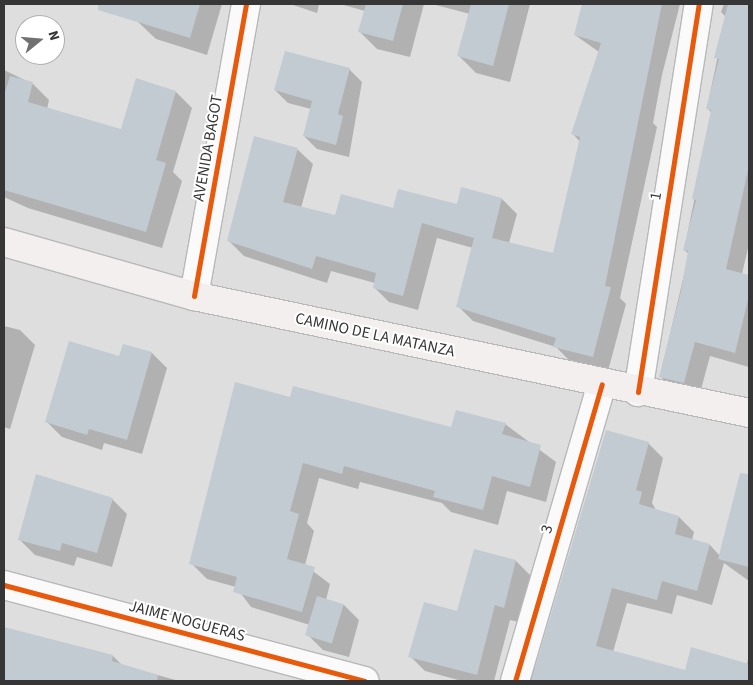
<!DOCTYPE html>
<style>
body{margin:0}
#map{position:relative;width:753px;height:685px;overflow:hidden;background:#dedede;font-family:"Source Sans 3",sans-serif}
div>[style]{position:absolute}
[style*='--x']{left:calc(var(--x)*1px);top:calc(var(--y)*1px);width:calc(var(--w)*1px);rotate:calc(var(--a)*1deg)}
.shadow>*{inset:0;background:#0003}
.building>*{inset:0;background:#c1cbd1;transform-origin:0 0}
.roads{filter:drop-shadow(1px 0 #b8b8b8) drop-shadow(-1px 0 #b8b8b8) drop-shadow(0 1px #b8b8b8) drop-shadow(0 -1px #b8b8b8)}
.street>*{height:28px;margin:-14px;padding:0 14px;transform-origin:14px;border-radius:14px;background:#fafafa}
.secondary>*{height:28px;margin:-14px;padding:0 14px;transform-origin:14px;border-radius:14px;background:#f3efef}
.cycleway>*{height:5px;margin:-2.5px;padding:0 2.5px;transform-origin:2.5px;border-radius:2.5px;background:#e8590c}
span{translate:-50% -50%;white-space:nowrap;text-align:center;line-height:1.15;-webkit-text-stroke:4px #fff;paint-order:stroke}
.street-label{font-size:16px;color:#363637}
.frame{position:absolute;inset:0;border:5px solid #363637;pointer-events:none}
.north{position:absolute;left:15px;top:15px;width:50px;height:50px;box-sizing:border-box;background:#fff;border:1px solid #afafaf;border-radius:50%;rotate:73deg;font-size:14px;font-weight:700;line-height:20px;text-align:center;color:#363637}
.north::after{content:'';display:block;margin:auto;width:18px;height:22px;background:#717171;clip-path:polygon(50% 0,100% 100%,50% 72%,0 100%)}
</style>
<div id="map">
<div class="shadow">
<i style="clip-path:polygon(144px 4px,222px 4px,207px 55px,156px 39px,138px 22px)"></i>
<i style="clip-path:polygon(290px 4px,319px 4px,317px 13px)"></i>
<i style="clip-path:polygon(340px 4px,424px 4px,410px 57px,377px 49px,360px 32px,365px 11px)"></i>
<i style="clip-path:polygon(432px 4px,530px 4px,510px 82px,476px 73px,459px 56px,470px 14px)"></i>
<i style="clip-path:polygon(583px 4px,680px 4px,662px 75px,653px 123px,657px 127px,620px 298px,626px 304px,608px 371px,570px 361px,556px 347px,473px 321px,458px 306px,473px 248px,437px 238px,418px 310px,389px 302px,374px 287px,375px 283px,331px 271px,327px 283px,244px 256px,229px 241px,297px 149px,313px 164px,301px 208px,336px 217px,502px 199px,517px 214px,509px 243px,554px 255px,580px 142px,573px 134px,599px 52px,575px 35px)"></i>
<i style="clip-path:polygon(724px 4px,749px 4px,749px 244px,742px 274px,749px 276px,749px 367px,710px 356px,699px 397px,675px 391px,660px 376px,689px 254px,684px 250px,712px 113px,707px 108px,726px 17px,721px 12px)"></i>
<i style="clip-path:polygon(349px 69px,362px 82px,349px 157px,317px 149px,304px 136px,311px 109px,288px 103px,275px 90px)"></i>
<i style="clip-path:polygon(4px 70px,33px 84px,49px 100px,47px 109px,122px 131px,176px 92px,192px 108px,173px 172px,182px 181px,162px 248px,28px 208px,4px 197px)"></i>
<i style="clip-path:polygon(4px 326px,20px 330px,35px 345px,10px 429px,4px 427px)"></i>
<i style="clip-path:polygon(124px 345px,152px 353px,167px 368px,142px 454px,104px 443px,102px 450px,62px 437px,47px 422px,120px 358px)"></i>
<i style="clip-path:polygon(291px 399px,452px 429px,505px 424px,556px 462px,546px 502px,507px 491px,498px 525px,451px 512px,442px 503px,360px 482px,358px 489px,319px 478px,307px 523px,314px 531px,305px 565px,330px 584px,326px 600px,344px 605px,359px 620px,349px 657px,323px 650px,308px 635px,310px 625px,251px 607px,236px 587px,207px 579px,191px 563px)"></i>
<i style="clip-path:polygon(648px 443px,663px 458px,652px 503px,656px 510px,679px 517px,694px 532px,692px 540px,710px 545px,720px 556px,741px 477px,749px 479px,749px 581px,724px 563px,712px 605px,677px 595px,672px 614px,627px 603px,613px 652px,686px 671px,747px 664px,749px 655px,749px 681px,530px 681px,550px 630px)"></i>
<i style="clip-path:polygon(112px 499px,127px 514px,112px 567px,77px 557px,74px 566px,35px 555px,20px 540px)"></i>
<i style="clip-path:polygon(475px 551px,516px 561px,531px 576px,519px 622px,510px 620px,494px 681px,462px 681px,425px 671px,410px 656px,458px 613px)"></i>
<i style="clip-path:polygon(4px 628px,113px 656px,122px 665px,179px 681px,4px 681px)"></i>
</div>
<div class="building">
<i style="clip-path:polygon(98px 4px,200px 4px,190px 38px,98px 10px)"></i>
<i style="clip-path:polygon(366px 4px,403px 4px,393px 41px,358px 32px)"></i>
<i style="clip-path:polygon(471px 4px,509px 4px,493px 66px,457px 56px)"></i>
<i style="clip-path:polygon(582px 4px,662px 4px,605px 286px,611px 287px,593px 357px,553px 347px,556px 338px,456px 307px,474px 238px,422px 223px,403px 296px,373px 288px,376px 273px,316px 256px,312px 269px,227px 241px,254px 136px,298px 148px,283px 202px,335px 215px,341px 194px,393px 208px,398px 189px,457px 204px,461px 187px,502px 198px,492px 238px,553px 253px,580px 137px,571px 134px,601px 43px,574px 35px)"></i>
<i style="clip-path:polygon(728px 4px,749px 4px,749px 166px,726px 269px,749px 275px,749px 296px,735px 353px,695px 342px,684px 383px,659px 377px,681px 291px,688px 251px,683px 250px,696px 200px,692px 199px,711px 110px,706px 109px,719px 59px,714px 58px)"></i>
<i style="clip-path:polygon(285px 51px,350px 68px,338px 114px,343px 116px,336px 145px,303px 136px,312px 101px,274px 90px)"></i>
<i style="clip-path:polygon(10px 76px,33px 82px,28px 102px,121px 129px,136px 78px,176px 91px,156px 160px,166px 163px,146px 232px,4px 190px,4px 95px)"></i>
<i style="clip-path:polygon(69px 341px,119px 356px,123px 344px,152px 352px,127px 440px,89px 429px,87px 435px,45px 422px)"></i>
<i style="clip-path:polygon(235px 382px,290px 397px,293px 386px,451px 427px,456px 410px,506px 423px,502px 434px,541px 445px,530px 487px,492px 476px,483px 510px,433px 497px,435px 491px,344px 466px,342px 474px,303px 463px,290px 511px,299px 514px,287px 559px,315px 567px,302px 612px,233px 592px,237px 577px,189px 564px)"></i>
<i style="clip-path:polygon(606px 430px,649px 442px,636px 490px,642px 492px,639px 504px,679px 516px,675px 534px,710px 544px,697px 591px,662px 581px,657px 600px,612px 588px,596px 646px,685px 670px,691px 647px,749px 664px,749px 681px,531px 681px)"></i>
<i style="clip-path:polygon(740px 473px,749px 474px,749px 567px,718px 559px)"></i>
<i style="clip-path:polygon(36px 474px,113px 498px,97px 553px,62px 543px,60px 551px,18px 540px)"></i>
<i style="clip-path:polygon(474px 549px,516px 560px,504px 608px,495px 605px,477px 675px,408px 657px,424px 602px,457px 611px)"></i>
<i style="left:317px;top:596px;width:28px;height:41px;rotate:17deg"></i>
<i style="clip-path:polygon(4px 627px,113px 655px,112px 661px,158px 675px,157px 681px,4px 681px)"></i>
</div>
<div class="roads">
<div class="street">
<i style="--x:194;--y:296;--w:297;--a:-79.9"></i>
<i style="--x:638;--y:392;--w:393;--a:-81.1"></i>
<i style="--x:4;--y:585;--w:373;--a:14.9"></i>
<i style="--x:515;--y:681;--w:309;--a:-73.7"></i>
</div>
<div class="secondary">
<i style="--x:4;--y:242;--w:198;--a:15.9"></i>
<i style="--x:194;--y:296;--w:567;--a:11.9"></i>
</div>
</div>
<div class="cycleway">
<i style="--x:194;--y:296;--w:297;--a:-79.9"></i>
<i style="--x:638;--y:392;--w:393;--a:-81.1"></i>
<i style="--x:4;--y:585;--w:373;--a:14.9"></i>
<i style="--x:515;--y:681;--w:309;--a:-73.7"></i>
</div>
<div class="street-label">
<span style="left:208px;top:148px;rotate:-80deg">AVENIDA BAGOT</span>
<span style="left:656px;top:196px;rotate:-81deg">1</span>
<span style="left:375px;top:335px;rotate:12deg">CAMINO DE LA MATANZA</span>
<span style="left:547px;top:529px;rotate:-74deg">3</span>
<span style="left:187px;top:621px;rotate:15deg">JAIME NOGUERAS</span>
</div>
<div class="frame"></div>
<div class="north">N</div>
</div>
